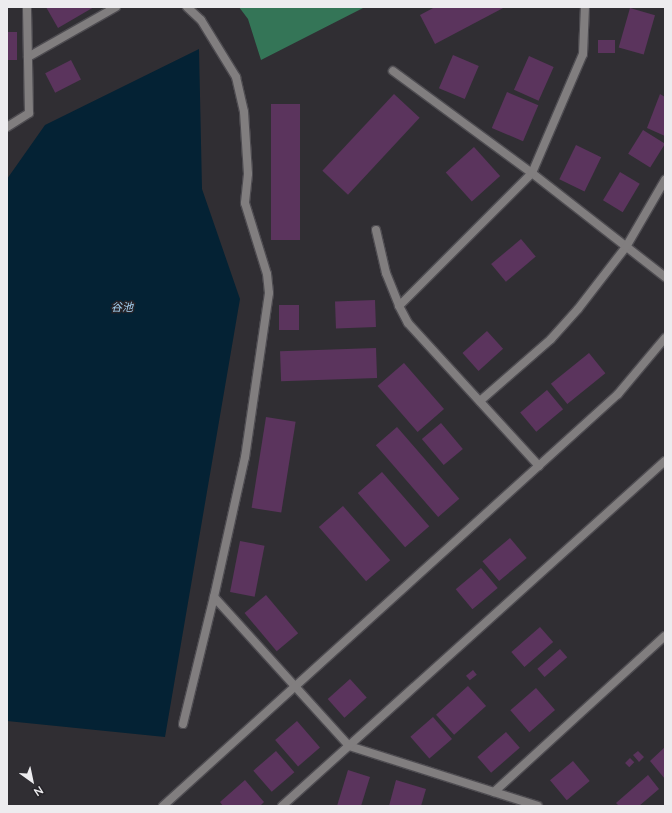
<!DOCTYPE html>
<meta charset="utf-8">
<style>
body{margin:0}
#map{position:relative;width:672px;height:813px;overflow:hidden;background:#302e33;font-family:Lato,"Noto Sans JP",sans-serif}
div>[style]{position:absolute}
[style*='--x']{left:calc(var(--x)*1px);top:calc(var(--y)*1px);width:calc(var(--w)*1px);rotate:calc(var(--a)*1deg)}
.forest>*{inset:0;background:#347557}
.water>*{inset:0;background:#042234}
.building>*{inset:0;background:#5b345d;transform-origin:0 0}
.roads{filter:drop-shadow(1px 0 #4e4c51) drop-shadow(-1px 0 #4e4c51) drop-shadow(0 1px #4e4c51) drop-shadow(0 -1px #4e4c51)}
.minor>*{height:8px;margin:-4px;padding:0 4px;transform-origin:4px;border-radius:4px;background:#817e7f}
.tertiary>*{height:8px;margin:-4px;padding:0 4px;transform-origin:4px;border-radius:4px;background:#817e7f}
span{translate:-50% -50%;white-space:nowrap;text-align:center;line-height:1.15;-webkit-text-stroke:3px #262429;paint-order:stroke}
.water-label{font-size:11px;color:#a6d4f5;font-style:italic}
.frame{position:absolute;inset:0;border:8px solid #edecef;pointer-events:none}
.north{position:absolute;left:12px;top:761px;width:40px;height:40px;-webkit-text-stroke:3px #262429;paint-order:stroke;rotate:147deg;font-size:11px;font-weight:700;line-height:16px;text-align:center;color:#edecef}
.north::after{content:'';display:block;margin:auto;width:14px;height:18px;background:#edecef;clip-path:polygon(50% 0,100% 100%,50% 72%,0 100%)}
</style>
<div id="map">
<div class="forest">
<i style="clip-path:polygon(239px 7px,365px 7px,261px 60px,248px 19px)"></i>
</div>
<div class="water">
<i style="clip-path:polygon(199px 49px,202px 189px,240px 299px,165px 737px,7px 721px,7px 179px,45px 125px)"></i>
</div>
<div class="building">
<i style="clip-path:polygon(46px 7px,94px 7px,58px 28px)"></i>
<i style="clip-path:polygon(435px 7px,505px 7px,435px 44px,420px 15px)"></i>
<i style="left:630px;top:8px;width:26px;height:41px;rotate:16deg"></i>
<i style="left:7px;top:32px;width:10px;height:28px"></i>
<i style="left:598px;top:40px;width:17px;height:13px"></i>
<i style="left:453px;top:55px;width:28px;height:36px;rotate:23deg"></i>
<i style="left:529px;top:56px;width:27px;height:37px;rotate:24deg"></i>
<i style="left:71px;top:60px;width:22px;height:29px;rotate:63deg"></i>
<i style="left:507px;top:92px;width:34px;height:39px;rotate:23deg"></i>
<i style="left:394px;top:94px;width:35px;height:105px;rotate:43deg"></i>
<i style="clip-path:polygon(660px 94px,665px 97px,665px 136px,647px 128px)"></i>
<i style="left:271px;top:104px;width:29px;height:136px"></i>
<i style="left:643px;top:130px;width:26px;height:28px;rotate:32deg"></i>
<i style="left:576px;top:145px;width:28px;height:38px;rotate:26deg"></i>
<i style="left:474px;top:147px;width:39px;height:38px;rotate:48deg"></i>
<i style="left:620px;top:172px;width:23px;height:33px;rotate:31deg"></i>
<i style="left:521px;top:239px;width:23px;height:39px;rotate:50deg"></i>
<i style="left:375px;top:300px;width:27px;height:40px;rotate:88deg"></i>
<i style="left:279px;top:305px;width:20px;height:25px"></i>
<i style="left:487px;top:331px;width:24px;height:33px;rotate:48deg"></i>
<i style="left:376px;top:348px;width:30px;height:96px;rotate:88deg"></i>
<i style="left:589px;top:353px;width:26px;height:49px;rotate:51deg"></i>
<i style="left:404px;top:363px;width:61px;height:35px;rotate:49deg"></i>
<i style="left:547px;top:390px;width:25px;height:35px;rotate:50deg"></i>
<i style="left:266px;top:417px;width:30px;height:92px;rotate:9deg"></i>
<i style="left:441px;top:423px;width:34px;height:25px;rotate:50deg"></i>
<i style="left:397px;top:427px;width:95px;height:28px;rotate:49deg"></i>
<i style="left:382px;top:472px;width:72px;height:32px;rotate:49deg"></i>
<i style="left:343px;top:506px;width:72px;height:32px;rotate:49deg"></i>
<i style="left:510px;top:538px;width:26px;height:36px;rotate:50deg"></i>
<i style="left:240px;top:541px;width:25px;height:52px;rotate:11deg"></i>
<i style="left:481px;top:568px;width:26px;height:33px;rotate:50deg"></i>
<i style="left:266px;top:595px;width:50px;height:28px;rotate:50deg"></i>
<i style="left:540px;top:627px;width:20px;height:38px;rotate:49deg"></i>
<i style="left:560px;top:649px;width:11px;height:30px;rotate:49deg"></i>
<i style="left:473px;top:670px;width:6px;height:9px;rotate:51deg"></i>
<i style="left:350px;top:679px;width:25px;height:30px;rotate:48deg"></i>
<i style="left:468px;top:686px;width:27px;height:43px;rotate:48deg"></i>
<i style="left:536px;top:688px;width:29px;height:34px;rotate:49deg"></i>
<i style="left:433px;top:717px;width:29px;height:30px;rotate:49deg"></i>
<i style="left:297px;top:721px;width:35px;height:29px;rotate:49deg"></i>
<i style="left:506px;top:732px;width:21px;height:38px;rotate:49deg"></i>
<i style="clip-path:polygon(665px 747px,665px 779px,650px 761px)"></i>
<i style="left:276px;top:751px;width:28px;height:30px;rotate:49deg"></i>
<i style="clip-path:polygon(638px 751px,644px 757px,639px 762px,633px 755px)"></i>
<i style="left:630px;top:758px;width:6px;height:7px;rotate:45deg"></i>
<i style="left:573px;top:761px;width:26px;height:30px;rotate:50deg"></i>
<i style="clip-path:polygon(348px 770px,370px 777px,361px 806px,337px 806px)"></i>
<i style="clip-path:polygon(648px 775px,659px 789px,639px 806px,619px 806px,616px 803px)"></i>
<i style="clip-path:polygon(245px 780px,264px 802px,260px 806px,223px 806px,220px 802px)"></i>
<i style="clip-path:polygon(396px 780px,426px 789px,421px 806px,389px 806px)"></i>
</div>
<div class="roads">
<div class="minor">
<i style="--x:187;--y:7;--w:19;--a:43"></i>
<i style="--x:201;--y:20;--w:67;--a:58.4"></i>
<i style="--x:236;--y:77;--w:36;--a:77"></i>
<i style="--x:244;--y:112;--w:62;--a:86.3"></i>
<i style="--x:248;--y:174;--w:29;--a:96"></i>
<i style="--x:245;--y:203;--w:74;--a:72.8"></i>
<i style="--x:267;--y:274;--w:19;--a:84"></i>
<i style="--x:269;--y:293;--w:166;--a:98.3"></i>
<i style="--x:245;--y:457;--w:143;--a:102.5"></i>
<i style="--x:214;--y:597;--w:201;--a:47.8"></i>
<i style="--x:349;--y:746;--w:198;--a:17.6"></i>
<i style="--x:28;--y:57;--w:101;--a:-29.6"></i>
<i style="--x:393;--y:71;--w:172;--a:36.3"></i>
<i style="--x:532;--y:173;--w:169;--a:38"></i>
<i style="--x:7;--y:127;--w:26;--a:-32"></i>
<i style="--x:29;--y:113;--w:106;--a:-91.1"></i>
<i style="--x:376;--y:230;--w:44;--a:76.9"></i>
<i style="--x:386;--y:273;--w:35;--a:68"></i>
<i style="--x:480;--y:401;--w:94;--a:-41.1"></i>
<i style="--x:551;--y:339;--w:40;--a:-48"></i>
<i style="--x:578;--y:309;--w:78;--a:-52.3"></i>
<i style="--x:626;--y:247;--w:78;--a:-59.8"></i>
<i style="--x:539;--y:466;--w:194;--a:-132.5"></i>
<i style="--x:408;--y:323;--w:19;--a:-118"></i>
<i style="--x:399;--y:306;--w:188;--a:-45"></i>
<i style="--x:532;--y:173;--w:129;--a:-66.8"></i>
<i style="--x:583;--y:54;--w:47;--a:-87.6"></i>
<i style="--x:183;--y:724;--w:131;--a:-76.3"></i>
<i style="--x:494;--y:792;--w:231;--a:-42.4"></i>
<i style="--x:282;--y:806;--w:515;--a:-42.01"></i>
</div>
<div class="tertiary">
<i style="--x:163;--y:806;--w:614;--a:-42.16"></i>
<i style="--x:618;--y:394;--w:73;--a:-50"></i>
</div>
</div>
<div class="water-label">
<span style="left:122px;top:307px">谷池</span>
</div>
<div class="frame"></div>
<div class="north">N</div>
</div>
